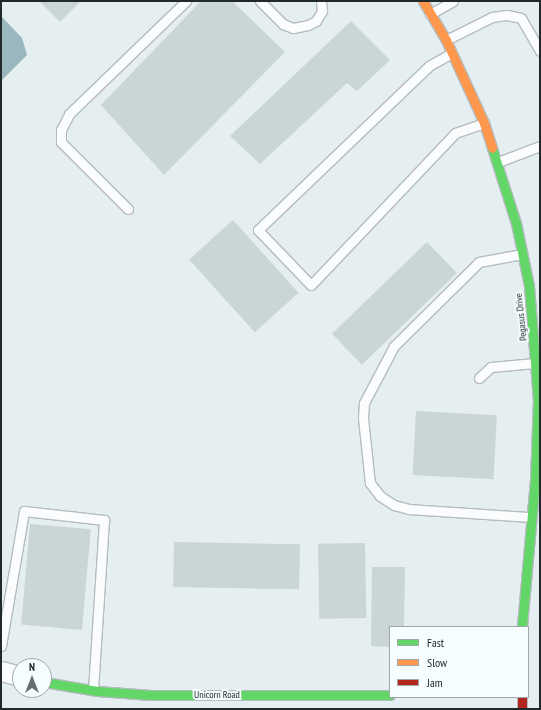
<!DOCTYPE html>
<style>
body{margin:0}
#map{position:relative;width:541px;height:710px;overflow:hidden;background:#e5eef1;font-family:"PT Sans Narrow",sans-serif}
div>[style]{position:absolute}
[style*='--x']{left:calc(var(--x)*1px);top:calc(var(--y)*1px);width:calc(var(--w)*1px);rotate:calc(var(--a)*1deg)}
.water>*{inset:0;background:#99b7bd}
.building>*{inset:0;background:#cad5d8;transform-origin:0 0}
.roads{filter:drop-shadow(1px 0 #b5bcbf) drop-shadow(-1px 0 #b5bcbf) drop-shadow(0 1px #b5bcbf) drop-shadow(0 -1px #b5bcbf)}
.lane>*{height:9px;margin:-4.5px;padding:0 4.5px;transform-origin:4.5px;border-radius:4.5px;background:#fbfcfd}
.street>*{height:19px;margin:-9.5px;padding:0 9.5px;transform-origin:9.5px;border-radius:9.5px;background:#fbfcfd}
.fast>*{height:9px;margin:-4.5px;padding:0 4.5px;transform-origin:4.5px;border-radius:4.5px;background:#63d668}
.slow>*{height:9px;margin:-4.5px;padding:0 4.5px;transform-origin:4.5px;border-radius:4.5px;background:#ff974d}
.jam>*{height:9px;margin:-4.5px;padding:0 4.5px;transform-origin:4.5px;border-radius:4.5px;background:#b3261e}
span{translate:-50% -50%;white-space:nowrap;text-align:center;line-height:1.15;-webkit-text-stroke:4px #f5fdff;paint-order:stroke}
.street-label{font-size:10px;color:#22292b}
.frame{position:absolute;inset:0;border:2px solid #22292b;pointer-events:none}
.legend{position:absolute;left:389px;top:626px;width:140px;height:72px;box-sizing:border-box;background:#f5fdff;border:1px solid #a1a8aa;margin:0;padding:5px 7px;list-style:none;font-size:12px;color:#22292b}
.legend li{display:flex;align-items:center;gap:8px;height:20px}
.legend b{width:20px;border:1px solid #a1a8aa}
.north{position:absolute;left:12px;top:658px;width:40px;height:40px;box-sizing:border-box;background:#f5fdff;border:1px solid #a1a8aa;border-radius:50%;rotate:0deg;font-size:11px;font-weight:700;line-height:16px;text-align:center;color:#22292b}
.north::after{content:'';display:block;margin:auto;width:14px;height:18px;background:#666e70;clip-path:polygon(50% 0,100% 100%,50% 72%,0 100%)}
</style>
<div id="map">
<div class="water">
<i style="clip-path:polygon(1px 16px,22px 38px,27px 55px,1px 81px)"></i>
</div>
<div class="building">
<i style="clip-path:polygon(39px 1px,81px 1px,60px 22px)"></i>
<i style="clip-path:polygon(201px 1px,232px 1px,285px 52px,164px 175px,101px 105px)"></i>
<i style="clip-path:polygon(351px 21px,390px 60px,357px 91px,347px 83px,260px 164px,230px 136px)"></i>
<i style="left:233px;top:220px;width:98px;height:59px;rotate:48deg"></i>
<i style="left:427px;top:242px;width:43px;height:132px;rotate:46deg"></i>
<i style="left:416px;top:411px;width:81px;height:64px;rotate:3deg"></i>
<i style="left:30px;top:524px;width:61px;height:101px;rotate:5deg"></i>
<i style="left:174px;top:542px;width:126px;height:45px;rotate:1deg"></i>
<i style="left:365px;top:543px;width:75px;height:47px;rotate:89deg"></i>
<i style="clip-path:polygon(372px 567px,405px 567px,404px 627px,390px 627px,390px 647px,371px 646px)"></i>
</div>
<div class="roads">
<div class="lane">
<i style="--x:260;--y:1;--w:33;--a:45"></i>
<i style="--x:283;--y:24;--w:11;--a:22"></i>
<i style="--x:293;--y:28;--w:15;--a:-11"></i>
<i style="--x:308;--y:25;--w:9;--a:-27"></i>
<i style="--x:316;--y:21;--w:12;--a:-59"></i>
<i style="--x:322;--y:11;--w:10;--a:-96"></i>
<i style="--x:430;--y:14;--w:26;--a:-29"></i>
<i style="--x:446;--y:40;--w:51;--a:-26.6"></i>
<i style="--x:492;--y:17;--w:15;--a:-8"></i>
<i style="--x:507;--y:15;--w:14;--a:12"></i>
<i style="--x:521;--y:18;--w:38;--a:60"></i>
<i style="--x:452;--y:53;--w:26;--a:151"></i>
<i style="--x:429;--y:66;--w:237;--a:136.2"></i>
<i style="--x:258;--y:230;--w:76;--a:46.1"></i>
<i style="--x:311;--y:285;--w:209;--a:-46.5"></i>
<i style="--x:455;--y:133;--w:31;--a:-19"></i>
<i style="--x:498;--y:162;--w:45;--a:-20.9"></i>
<i style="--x:128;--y:209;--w:95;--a:-135"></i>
<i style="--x:61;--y:142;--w:12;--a:-90"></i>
<i style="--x:61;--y:130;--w:18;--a:-63"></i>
<i style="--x:69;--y:114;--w:163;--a:-44"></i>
<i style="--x:522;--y:254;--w:44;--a:169.5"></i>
<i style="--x:479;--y:262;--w:120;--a:135.3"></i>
<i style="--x:394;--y:346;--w:64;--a:117.8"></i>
<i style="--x:364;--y:403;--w:15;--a:94"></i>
<i style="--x:363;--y:418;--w:65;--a:83.9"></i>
<i style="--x:370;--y:483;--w:16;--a:52"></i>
<i style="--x:380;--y:496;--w:17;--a:33"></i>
<i style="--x:394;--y:505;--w:16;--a:15"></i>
<i style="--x:409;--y:509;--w:122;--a:3.8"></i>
<i style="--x:479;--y:378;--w:16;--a:-43"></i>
<i style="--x:491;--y:367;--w:44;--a:-5.2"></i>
<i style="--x:1;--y:646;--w:137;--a:-80.3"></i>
<i style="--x:24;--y:511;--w:81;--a:6.4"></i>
<i style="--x:104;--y:520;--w:170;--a:93.7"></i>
</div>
<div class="street">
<i style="--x:1;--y:671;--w:20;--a:15"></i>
</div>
<div class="fast">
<i style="--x:492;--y:148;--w:79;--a:72.3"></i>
<i style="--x:516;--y:223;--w:64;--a:78.3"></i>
<i style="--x:529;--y:286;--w:114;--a:85.5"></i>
<i style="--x:538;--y:400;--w:80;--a:92.1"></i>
<i style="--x:535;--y:480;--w:148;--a:95.1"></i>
<i style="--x:44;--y:682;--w:54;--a:9.6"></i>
<i style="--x:97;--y:691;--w:54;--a:4.2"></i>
<i style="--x:151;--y:695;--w:239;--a:0"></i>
</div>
<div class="slow">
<i style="--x:423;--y:1;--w:45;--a:59.5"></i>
<i style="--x:446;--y:40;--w:91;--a:65.4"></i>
<i style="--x:484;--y:123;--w:26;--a:72"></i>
</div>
<div class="jam">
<i style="--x:522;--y:697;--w:12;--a:90"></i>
</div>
</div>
<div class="street-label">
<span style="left:521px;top:317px;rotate:-96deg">Pegasus Drive</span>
<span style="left:217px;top:695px">Unicorn Road</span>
</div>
<div class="frame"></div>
<ul class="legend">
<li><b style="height:5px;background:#63d668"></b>Fast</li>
<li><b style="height:5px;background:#ff974d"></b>Slow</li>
<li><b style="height:5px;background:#b3261e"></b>Jam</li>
</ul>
<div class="north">N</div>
</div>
